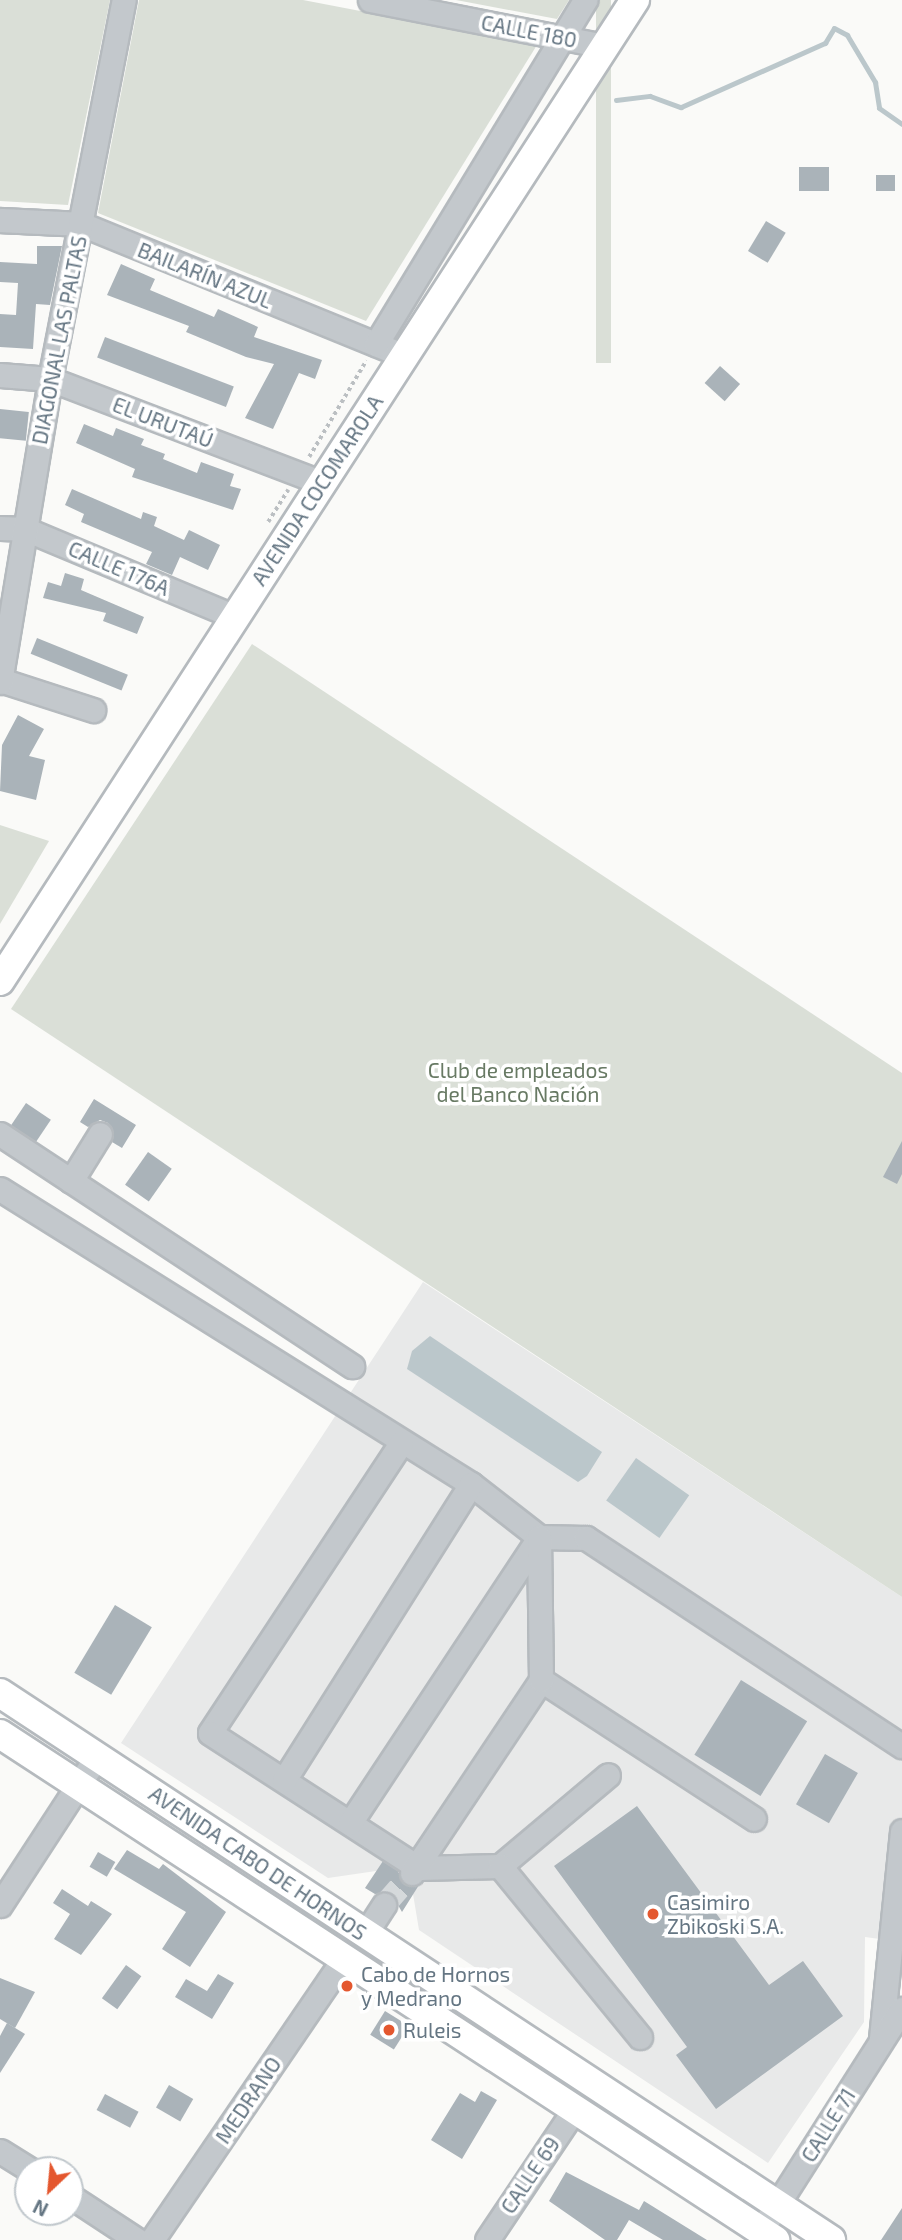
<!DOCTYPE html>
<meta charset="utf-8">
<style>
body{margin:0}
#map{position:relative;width:902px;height:2240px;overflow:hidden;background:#fafaf8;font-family:"Exo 2",sans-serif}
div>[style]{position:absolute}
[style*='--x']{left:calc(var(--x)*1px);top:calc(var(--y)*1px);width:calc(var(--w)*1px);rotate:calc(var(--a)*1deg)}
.built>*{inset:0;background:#e8e9e9}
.green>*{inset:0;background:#dadfd7;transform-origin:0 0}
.water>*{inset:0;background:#bbc7cb;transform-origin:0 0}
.stream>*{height:5px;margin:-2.5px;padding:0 2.5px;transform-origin:2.5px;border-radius:2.5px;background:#bbc7cb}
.building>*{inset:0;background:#aab3b9;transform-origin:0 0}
.minor-tunnel>*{height:23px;margin-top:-11.5px;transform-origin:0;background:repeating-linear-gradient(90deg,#d5d9db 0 23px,transparent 0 34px)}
.path>*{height:3.5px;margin-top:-1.75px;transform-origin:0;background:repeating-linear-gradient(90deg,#bbbfc2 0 3.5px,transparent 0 7px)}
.roads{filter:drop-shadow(2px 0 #b5babe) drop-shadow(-2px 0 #b5babe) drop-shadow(0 2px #b5babe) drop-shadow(0 -2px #b5babe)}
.minor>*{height:23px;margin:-11.5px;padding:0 11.5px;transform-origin:11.5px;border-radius:11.5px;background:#c3c8cc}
.major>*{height:28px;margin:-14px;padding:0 14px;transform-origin:14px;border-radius:14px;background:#fff}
.dots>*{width:19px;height:19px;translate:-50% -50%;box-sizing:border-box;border:4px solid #fff;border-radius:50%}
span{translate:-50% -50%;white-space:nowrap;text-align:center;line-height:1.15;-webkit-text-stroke:7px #fff;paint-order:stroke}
.street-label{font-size:21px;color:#657683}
.park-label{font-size:21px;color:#687a64}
.poi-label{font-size:21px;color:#657683}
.left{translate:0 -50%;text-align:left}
.north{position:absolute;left:14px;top:2156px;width:70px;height:70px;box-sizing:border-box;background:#fff;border:2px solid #c1c8cd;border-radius:50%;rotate:206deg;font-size:19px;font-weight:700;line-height:28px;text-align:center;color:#657683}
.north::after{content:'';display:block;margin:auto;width:24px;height:32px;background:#e4572e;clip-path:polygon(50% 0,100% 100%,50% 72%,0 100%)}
</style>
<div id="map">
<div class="built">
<i style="clip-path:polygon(423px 1282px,902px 1597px,902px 1942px,865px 1937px,864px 2022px,768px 2163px,419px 1930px,413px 1894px,397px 1884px,376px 1871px,328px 1878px,121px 1743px)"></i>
</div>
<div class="green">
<i style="clip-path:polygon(0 0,110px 0,68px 205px,0 201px)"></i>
<i style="clip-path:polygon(139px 0,303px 0,537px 45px,366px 321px,98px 213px)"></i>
<i style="clip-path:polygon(456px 0,569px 0,557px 19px)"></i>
<i style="left:596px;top:0;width:15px;height:363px"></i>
<i style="clip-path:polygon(252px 644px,902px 1073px,902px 1597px,11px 1009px)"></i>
<i style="clip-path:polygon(0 825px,49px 841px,0 924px)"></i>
</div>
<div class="water">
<i style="clip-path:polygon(430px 1336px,602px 1452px,587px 1476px,578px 1482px,407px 1369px,412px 1351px)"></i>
<i style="left:636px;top:1458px;width:65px;height:52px;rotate:35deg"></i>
</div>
<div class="stream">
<i style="--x:616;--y:100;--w:34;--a:-7"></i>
<i style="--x:650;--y:96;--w:33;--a:20"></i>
<i style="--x:681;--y:107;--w:158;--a:-24"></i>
<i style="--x:825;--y:43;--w:17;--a:-59"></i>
<i style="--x:834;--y:28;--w:15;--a:28"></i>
<i style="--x:847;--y:35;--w:55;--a:59.2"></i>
<i style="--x:875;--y:82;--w:26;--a:81"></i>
<i style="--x:879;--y:108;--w:28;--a:35"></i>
</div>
<div class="building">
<i style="left:799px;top:167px;width:30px;height:24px"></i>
<i style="left:876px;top:175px;width:19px;height:16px"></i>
<i style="left:766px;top:221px;width:23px;height:35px;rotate:31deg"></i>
<i style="clip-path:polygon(37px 246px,62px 246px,50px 305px,36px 304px,33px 349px,0 347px,0 314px,16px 315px,18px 283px,0 282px,0 262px,37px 264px)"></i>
<i style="clip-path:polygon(121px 264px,155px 279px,150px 290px,214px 317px,218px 309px,258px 327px,254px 337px,322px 360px,315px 379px,299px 373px,273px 429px,245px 418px,274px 364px,246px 357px,186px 332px,189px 326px,107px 295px)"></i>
<i style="left:105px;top:337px;width:138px;height:22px;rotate:21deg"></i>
<i style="left:720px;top:366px;width:27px;height:23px;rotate:42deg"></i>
<i style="left:0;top:409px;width:29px;height:29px;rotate:6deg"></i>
<i style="clip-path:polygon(84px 424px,113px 436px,116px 428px,144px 439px,141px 445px,165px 454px,163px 459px,197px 473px,201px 462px,234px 474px,230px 486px,241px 489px,233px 510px,132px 477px,135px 469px,76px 443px)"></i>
<i style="clip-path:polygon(72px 489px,141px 519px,143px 512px,157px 517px,154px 526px,184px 540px,189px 530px,220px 545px,208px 570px,180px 557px,172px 575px,146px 564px,152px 552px,81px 522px,84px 514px,65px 505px)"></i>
<i style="clip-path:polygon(65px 573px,84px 579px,81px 590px,144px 617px,137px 634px,103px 621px,106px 613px,43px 598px,48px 582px,61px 586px)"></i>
<i style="left:37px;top:638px;width:98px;height:17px;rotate:22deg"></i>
<i style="clip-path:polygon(18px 715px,44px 729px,29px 756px,45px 760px,36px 800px,0 791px,2px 745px)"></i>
<i style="clip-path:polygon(94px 1099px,136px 1125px,122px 1148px,112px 1142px,114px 1134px,108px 1123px,100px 1120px,88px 1127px,80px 1122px)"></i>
<i style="left:26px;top:1103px;width:30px;height:27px;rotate:34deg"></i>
<i style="clip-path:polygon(902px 1141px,902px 1174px,897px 1184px,883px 1177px)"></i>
<i style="left:148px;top:1152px;width:29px;height:40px;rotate:35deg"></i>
<i style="left:115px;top:1605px;width:43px;height:79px;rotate:31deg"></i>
<i style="left:741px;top:1680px;width:78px;height:88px;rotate:32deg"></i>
<i style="left:825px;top:1754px;width:38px;height:58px;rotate:30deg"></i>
<i style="clip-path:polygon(637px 1806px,769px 1985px,803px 1961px,843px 2016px,716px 2109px,676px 2055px,687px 2047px,554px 1866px)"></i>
<i style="clip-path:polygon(127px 1850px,159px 1869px,163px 1864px,226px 1912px,190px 1967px,162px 1949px,186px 1912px,114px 1869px)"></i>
<i style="left:98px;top:1852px;width:20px;height:17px;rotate:30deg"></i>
<i style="clip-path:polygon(383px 1861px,398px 1871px,405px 1885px,419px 1885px,402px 1912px,391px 1893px,375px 1894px,365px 1888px)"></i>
<i style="clip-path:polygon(62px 1889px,88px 1906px,91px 1901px,112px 1914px,81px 1955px,54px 1939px,70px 1914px,53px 1903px)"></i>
<i style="left:126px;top:1965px;width:19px;height:41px;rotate:36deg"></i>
<i style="clip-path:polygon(218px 1974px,234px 1983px,212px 2019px,175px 1997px,186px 1979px,207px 1991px)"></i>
<i style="clip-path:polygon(0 1978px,35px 1992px,15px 2028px,0 2019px)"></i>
<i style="left:385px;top:2011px;width:28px;height:28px;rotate:32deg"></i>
<i style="clip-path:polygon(7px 2023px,25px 2034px,0 2073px,0 2036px)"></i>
<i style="left:169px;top:2085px;width:28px;height:26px;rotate:30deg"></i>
<i style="clip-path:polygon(481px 2091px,497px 2100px,462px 2159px,431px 2140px,460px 2093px,475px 2102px)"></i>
<i style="left:105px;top:2094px;width:38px;height:18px;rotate:28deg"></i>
<i style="clip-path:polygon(566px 2172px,639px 2210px,644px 2201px,707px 2240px,663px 2240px,629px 2220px,617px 2240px,605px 2240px,549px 2201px)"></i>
<i style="clip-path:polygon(902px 2208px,902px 2240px,881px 2240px)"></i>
</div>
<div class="minor-tunnel">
<i style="--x:384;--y:1905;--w:43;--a:-48.8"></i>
</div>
<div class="path">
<i style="--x:309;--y:457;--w:112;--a:-59.3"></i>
<i style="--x:268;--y:522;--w:38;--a:-58"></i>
</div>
<div class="roads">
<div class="minor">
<i style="--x:370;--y:0;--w:239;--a:11.1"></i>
<i style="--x:0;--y:220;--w:81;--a:2.8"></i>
<i style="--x:81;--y:224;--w:349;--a:22.2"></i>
<i style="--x:376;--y:344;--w:403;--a:-58.7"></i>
<i style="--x:0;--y:375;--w:50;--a:4.6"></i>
<i style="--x:50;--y:379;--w:291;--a:20.9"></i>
<i style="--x:0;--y:528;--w:25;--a:2"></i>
<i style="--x:25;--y:529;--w:228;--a:22.7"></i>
<i style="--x:0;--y:680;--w:98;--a:17.9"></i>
<i style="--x:0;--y:682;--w:307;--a:-80.6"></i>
<i style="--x:50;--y:379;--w:386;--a:-79"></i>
<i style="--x:0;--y:1134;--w:422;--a:33.4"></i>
<i style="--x:71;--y:1181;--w:55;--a:-58.3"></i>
<i style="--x:0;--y:1189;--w:556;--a:32.06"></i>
<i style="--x:471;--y:1484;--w:86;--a:37.9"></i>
<i style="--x:539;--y:1537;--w:47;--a:1.2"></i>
<i style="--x:586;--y:1538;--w:378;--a:33.4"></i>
<i style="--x:401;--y:1443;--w:347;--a:123.4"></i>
<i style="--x:210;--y:1733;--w:249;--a:32.9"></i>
<i style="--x:419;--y:1868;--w:81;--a:-1.4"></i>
<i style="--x:500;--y:1866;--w:141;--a:-40.1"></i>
<i style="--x:541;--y:1680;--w:254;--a:33.1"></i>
<i style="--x:284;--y:1780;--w:350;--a:-57.7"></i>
<i style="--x:350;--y:1823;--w:343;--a:-56.5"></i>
<i style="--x:500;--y:1866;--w:221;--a:50.7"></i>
<i style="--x:412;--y:1873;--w:232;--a:-56.2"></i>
<i style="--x:541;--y:1680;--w:143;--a:-90.8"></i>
<i style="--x:0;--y:1905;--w:178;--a:-56.9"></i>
<i style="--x:365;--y:1934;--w:35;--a:-57"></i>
<i style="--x:881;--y:2038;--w:208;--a:-84.2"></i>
<i style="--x:0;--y:2151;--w:36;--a:32"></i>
<i style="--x:70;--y:2196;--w:80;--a:33.3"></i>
<i style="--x:768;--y:2219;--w:249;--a:-57.5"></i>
<i style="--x:152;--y:2240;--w:339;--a:-55.7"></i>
<i style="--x:487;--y:2240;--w:156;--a:-56.2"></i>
</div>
<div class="major">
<i style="--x:0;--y:981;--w:1169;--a:-57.09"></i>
<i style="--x:0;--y:1693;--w:995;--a:33.35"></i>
<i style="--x:0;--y:1734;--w:926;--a:33.14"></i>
</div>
</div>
<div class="dots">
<i style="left:653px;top:1914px;background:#e4572e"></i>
<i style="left:347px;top:1986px;background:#e4572e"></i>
<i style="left:389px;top:2030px;background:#e4572e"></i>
</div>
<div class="street-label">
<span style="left:529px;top:31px;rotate:11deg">CALLE 180</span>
<span style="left:205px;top:275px;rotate:22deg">BAILARÍN AZUL</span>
<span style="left:59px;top:340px;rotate:-79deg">DIAGONAL LAS PALTAS</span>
<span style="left:163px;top:422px;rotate:21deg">EL URUTAÚ</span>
<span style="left:317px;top:490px;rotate:-57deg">AVENIDA COCOMAROLA</span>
<span style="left:119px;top:568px;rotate:23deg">CALLE 176A</span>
<span style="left:258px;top:1863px;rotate:34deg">AVENIDA CABO DE HORNOS</span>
<span style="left:248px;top:2100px;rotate:-56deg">MEDRANO</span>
<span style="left:828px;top:2125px;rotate:-58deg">CALLE 71</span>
<span style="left:530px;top:2175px;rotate:-56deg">CALLE 69</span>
</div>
<div class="park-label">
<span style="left:518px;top:1082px">Club de empleados<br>del Banco Nación</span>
</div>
<div class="poi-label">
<span class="left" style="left:667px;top:1914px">Casimiro<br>Zbikoski S.A.</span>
<span class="left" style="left:361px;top:1986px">Cabo de Hornos<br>y Medrano</span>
<span class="left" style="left:403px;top:2030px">Ruleis</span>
</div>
<div class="north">N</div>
</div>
